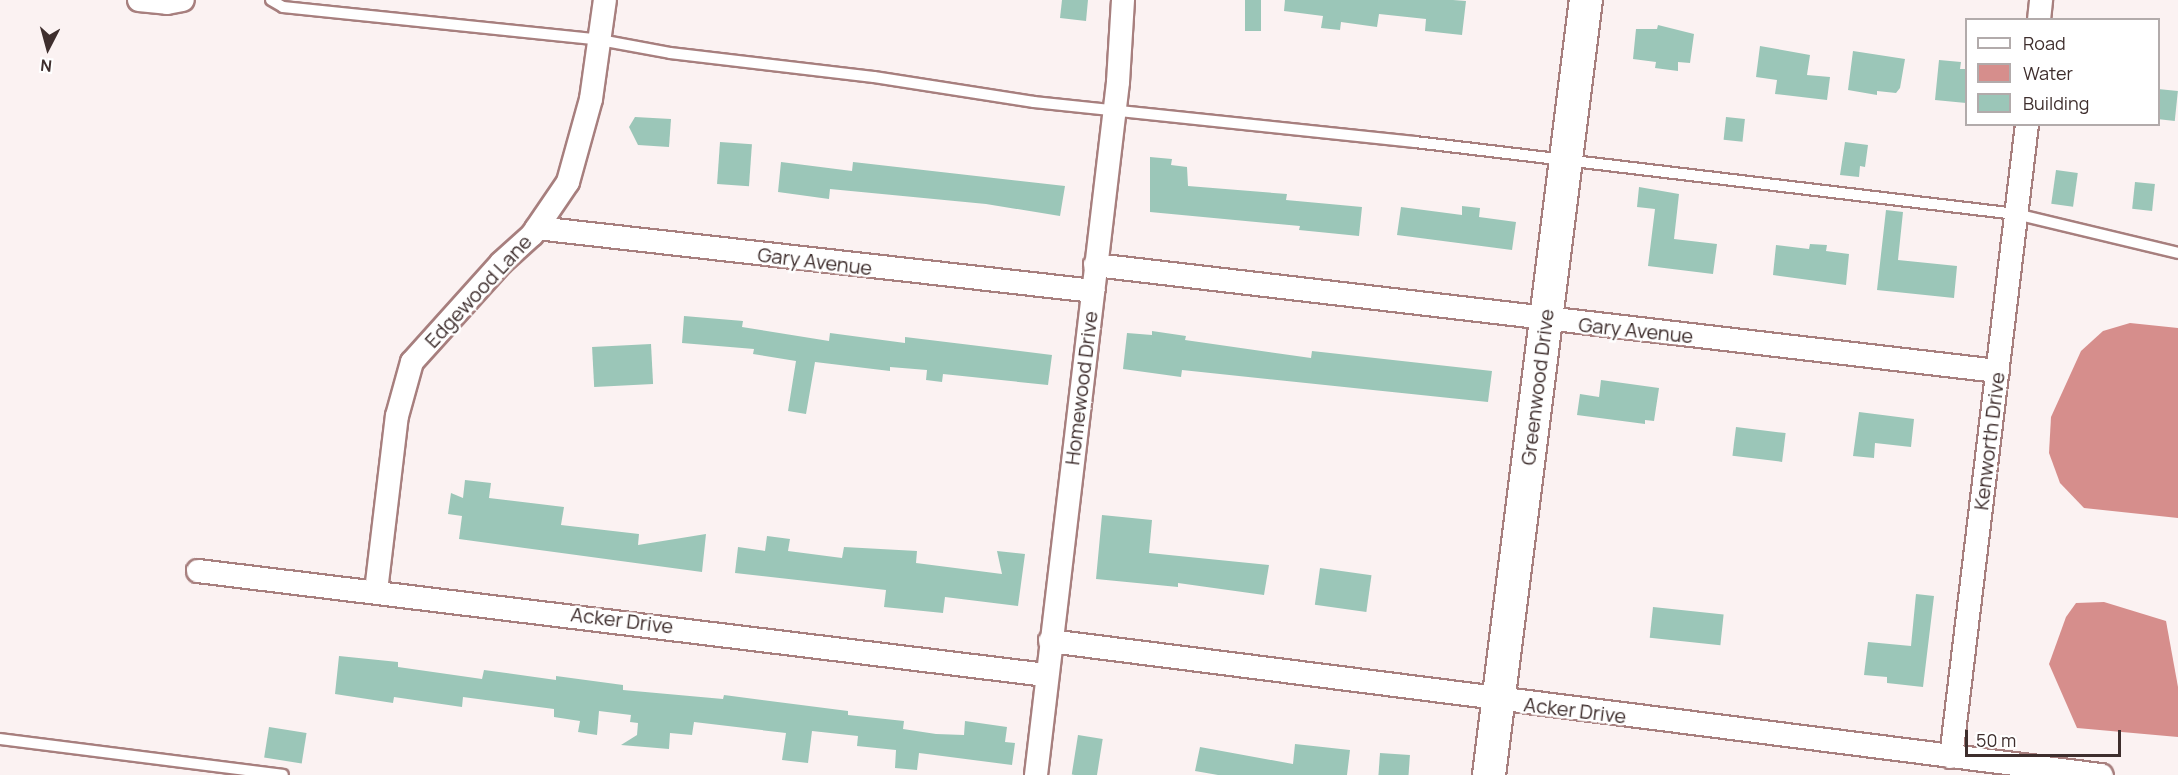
<!DOCTYPE html>
<style>
body{margin:0}
#map{position:relative;width:2178px;height:775px;overflow:hidden;background:#fbf2f2;font-family:Manrope,sans-serif}
div>[style]{position:absolute}
[style*='--x']{left:calc(var(--x)*1px);top:calc(var(--y)*1px);width:calc(var(--w)*1px);rotate:calc(var(--a)*1deg)}
.water>*{inset:0;background:#d68e8c}
.building>*{inset:0;background:#9bc6b8;transform-origin:0 0}
.roads{filter:drop-shadow(2px 0 #a77f7e) drop-shadow(-2px 0 #a77f7e) drop-shadow(0 2px #a77f7e) drop-shadow(0 -2px #a77f7e)}
.lane>*{height:10px;margin:-5px;padding:0 5px;transform-origin:5px;border-radius:5px;background:#fff}
.street>*{height:22px;margin:-11px;padding:0 11px;transform-origin:11px;border-radius:11px;background:#fff}
.secondary>*{height:32px;margin:-16px;padding:0 16px;transform-origin:16px;border-radius:16px;background:#fff}
span{translate:-50% -50%;white-space:nowrap;text-align:center;line-height:1.15;-webkit-text-stroke:5px #fff;paint-order:stroke}
.street-label{font-size:20px;color:#3e2e2d}
.legend{position:absolute;left:1965px;top:18px;width:195px;height:108px;box-sizing:border-box;background:#fff;border:2px solid #b2abab;margin:0;padding:8px 10px;list-style:none;font-size:18px;color:#3e2e2d}
.legend li{display:flex;align-items:center;gap:12px;height:30px}
.legend b{width:30px;border:2px solid #b2abab}
.north{position:absolute;left:18px;top:18px;width:60px;height:60px;-webkit-text-stroke:4px #fff;paint-order:stroke;rotate:186deg;font-size:16px;font-weight:700;line-height:24px;text-align:center;color:#3e2e2d}
.north::after{content:'';display:block;margin:auto;width:21px;height:27px;background:#3e2e2d;clip-path:polygon(50% 0,100% 100%,50% 72%,0 100%)}
.scale{position:absolute;left:1965px;top:730px;width:156px;height:27px;box-sizing:border-box;border:3px solid #3e2e2d;border-top:0;padding-left:8px;font-size:18px;line-height:21px;white-space:nowrap;color:#3e2e2d;-webkit-text-stroke:4px #fff;paint-order:stroke}
</style>
<div id="map">
<div class="water">
<i style="clip-path:polygon(2130px 323px,2178px 328px,2178px 518px,2084px 508px,2060px 483px,2049px 453px,2051px 417px,2081px 351px,2103px 331px)"></i>
<i style="clip-path:polygon(2104px 602px,2166px 621px,2178px 687px,2178px 737px,2077px 728px,2049px 664px,2066px 617px,2076px 603px)"></i>
</div>
<div class="building">
<i style="clip-path:polygon(1062px 0,1088px 0,1086px 21px,1060px 18px)"></i>
<i style="left:1245px;top:0;width:16px;height:31px"></i>
<i style="clip-path:polygon(1285px 0,1453px 0,1466px 1px,1462px 35px,1425px 31px,1426px 19px,1379px 14px,1377px 27px,1341px 22px,1340px 30px,1321px 28px,1323px 16px,1284px 11px)"></i>
<i style="clip-path:polygon(1658px 25px,1694px 34px,1690px 63px,1678px 62px,1678px 71px,1655px 68px,1656px 62px,1633px 59px,1636px 29px,1657px 29px)"></i>
<i style="clip-path:polygon(1760px 46px,1810px 55px,1807px 75px,1830px 77px,1827px 100px,1775px 94px,1777px 80px,1756px 77px)"></i>
<i style="clip-path:polygon(1853px 51px,1905px 59px,1900px 88px,1896px 93px,1877px 91px,1877px 95px,1848px 90px)"></i>
<i style="clip-path:polygon(1939px 60px,1961px 62px,1960px 69px,1966px 69px,1966px 103px,1935px 100px)"></i>
<i style="left:2158px;top:89px;width:20px;height:30px;rotate:6deg"></i>
<i style="clip-path:polygon(635px 117px,671px 119px,669px 147px,638px 145px,629px 127px)"></i>
<i style="left:1726px;top:117px;width:19px;height:23px;rotate:6deg"></i>
<i style="left:720px;top:142px;width:32px;height:42px;rotate:4deg"></i>
<i style="clip-path:polygon(1845px 142px,1868px 145px,1865px 167px,1860px 166px,1859px 177px,1840px 175px)"></i>
<i style="clip-path:polygon(1150px 157px,1172px 159px,1171px 165px,1187px 167px,1188px 186px,1287px 194px,1286px 200px,1362px 207px,1359px 236px,1299px 230px,1300px 226px,1150px 212px)"></i>
<i style="clip-path:polygon(781px 162px,852px 171px,853px 162px,1065px 186px,1060px 216px,986px 204px,830px 189px,829px 199px,778px 192px)"></i>
<i style="left:2056px;top:170px;width:22px;height:34px;rotate:8deg"></i>
<i style="left:2135px;top:182px;width:20px;height:27px;rotate:6deg"></i>
<i style="clip-path:polygon(1639px 187px,1679px 194px,1674px 239px,1717px 244px,1713px 274px,1648px 266px,1655px 209px,1637px 207px)"></i>
<i style="clip-path:polygon(1462px 206px,1480px 208px,1479px 217px,1516px 222px,1512px 250px,1397px 235px,1401px 207px,1462px 215px)"></i>
<i style="clip-path:polygon(1886px 210px,1903px 212px,1898px 260px,1957px 266px,1954px 298px,1877px 290px)"></i>
<i style="clip-path:polygon(1810px 244px,1827px 245px,1826px 251px,1849px 254px,1846px 285px,1773px 275px,1776px 245px,1809px 249px)"></i>
<i style="clip-path:polygon(684px 316px,743px 321px,742px 327px,829px 341px,830px 333px,905px 343px,905px 337px,1052px 355px,1048px 385px,943px 374px,942px 382px,926px 380px,927px 370px,890px 367px,890px 371px,815px 362px,806px 414px,788px 411px,796px 361px,753px 354px,754px 349px,682px 343px)"></i>
<i style="clip-path:polygon(1152px 331px,1186px 336px,1185px 340px,1311px 358px,1312px 351px,1492px 371px,1488px 402px,1182px 370px,1181px 377px,1123px 369px,1127px 333px,1152px 335px)"></i>
<i style="left:651px;top:344px;width:40px;height:59px;rotate:87deg"></i>
<i style="clip-path:polygon(1601px 380px,1659px 388px,1654px 421px,1645px 420px,1645px 424px,1577px 415px,1580px 394px,1599px 397px)"></i>
<i style="clip-path:polygon(1859px 412px,1914px 419px,1911px 447px,1875px 443px,1874px 458px,1853px 456px)"></i>
<i style="left:1736px;top:427px;width:50px;height:29px;rotate:7deg"></i>
<i style="clip-path:polygon(465px 480px,491px 483px,489px 498px,564px 507px,561px 525px,639px 534px,638px 545px,706px 534px,702px 572px,459px 539px,462px 516px,448px 514px,451px 493px,463px 498px)"></i>
<i style="clip-path:polygon(1102px 515px,1152px 520px,1149px 553px,1269px 565px,1264px 595px,1178px 583px,1178px 587px,1096px 579px)"></i>
<i style="clip-path:polygon(767px 536px,790px 539px,788px 551px,842px 558px,844px 547px,917px 551px,916px 563px,1002px 574px,997px 551px,1025px 554px,1018px 606px,945px 597px,943px 613px,884px 607px,886px 590px,735px 573px,738px 547px,765px 551px)"></i>
<i style="left:1320px;top:568px;width:52px;height:37px;rotate:8deg"></i>
<i style="clip-path:polygon(1916px 594px,1934px 596px,1923px 687px,1887px 683px,1887px 677px,1864px 675px,1868px 642px,1911px 646px)"></i>
<i style="left:1653px;top:607px;width:71px;height:31px;rotate:6deg"></i>
<i style="clip-path:polygon(339px 656px,398px 662px,398px 667px,482px 679px,484px 670px,556px 680px,556px 676px,623px 685px,623px 690px,723px 699px,724px 695px,848px 711px,848px 715px,904px 721px,903px 729px,936px 734px,964px 735px,965px 721px,1007px 727px,1005px 742px,1015px 743px,1012px 765px,919px 753px,917px 770px,895px 768px,896px 750px,857px 746px,858px 736px,812px 731px,808px 763px,782px 760px,786px 733px,694px 722px,692px 735px,670px 733px,669px 749px,621px 745px,637px 735px,638px 723px,630px 722px,631px 715px,599px 711px,597px 735px,578px 732px,580px 721px,554px 717px,554px 709px,463px 697px,462px 707px,394px 697px,393px 703px,335px 694px)"></i>
<i style="left:269px;top:727px;width:38px;height:31px;rotate:9deg"></i>
<i style="left:1078px;top:735px;width:25px;height:40px;rotate:9deg"></i>
<i style="clip-path:polygon(1295px 744px,1350px 750px,1347px 775px,1218px 775px,1195px 771px,1200px 747px,1293px 764px)"></i>
<i style="left:1380px;top:753px;width:30px;height:22px;rotate:4deg"></i>
</div>
<div class="roads">
<div class="lane">
<i style="--x:271;--y:0;--w:14;--a:30"></i>
<i style="--x:283;--y:7;--w:319;--a:5.9"></i>
<i style="--x:600;--y:40;--w:71;--a:10.5"></i>
<i style="--x:670;--y:53;--w:205;--a:6.7"></i>
<i style="--x:874;--y:77;--w:162;--a:8.9"></i>
<i style="--x:1034;--y:102;--w:383;--a:6"></i>
<i style="--x:1415;--y:142;--w:605;--a:6.83"></i>
<i style="--x:2016;--y:214;--w:167;--a:13.5"></i>
<i style="--x:0;--y:739;--w:285;--a:7.2"></i>
</div>
<div class="street">
<i style="--x:139;--y:0;--w:28;--a:6"></i>
<i style="--x:167;--y:3;--w:16;--a:-11"></i>
<i style="--x:2039;--y:20;--w:20;--a:-84"></i>
<i style="--x:537;--y:228;--w:560;--a:6.46"></i>
<i style="--x:1095;--y:265;--w:909;--a:6.7"></i>
<i style="--x:198;--y:571;--w:854;--a:6.99"></i>
<i style="--x:376;--y:591;--w:176;--a:-83.2"></i>
<i style="--x:397;--y:416;--w:56;--a:-74.5"></i>
<i style="--x:412;--y:362;--w:133;--a:-48"></i>
<i style="--x:501;--y:263;--w:42;--a:-42.1"></i>
<i style="--x:532;--y:235;--w:64;--a:-55.8"></i>
<i style="--x:568;--y:182;--w:86;--a:-74.5"></i>
<i style="--x:591;--y:99;--w:100;--a:-82"></i>
<i style="--x:1050;--y:641;--w:1060;--a:7.27"></i>
<i style="--x:1951;--y:757;--w:638;--a:-83.15"></i>
<i style="--x:1036;--y:775;--w:698;--a:-83.25"></i>
<i style="--x:1118;--y:82;--w:82;--a:-86.5"></i>
</div>
<div class="secondary">
<i style="--x:1489;--y:775;--w:781;--a:-82.87"></i>
</div>
</div>
<div class="street-label">
<span style="left:815px;top:261px;rotate:7deg">Gary Avenue</span>
<span style="left:478px;top:291px;rotate:-47deg">Edgewood Lane</span>
<span style="left:1636px;top:330px;rotate:6deg">Gary Avenue</span>
<span style="left:1537px;top:387px;rotate:-83deg">Greenwood Drive</span>
<span style="left:1081px;top:388px;rotate:-83deg">Homewood Drive</span>
<span style="left:1989px;top:441px;rotate:-83deg">Kenworth Drive</span>
<span style="left:622px;top:620px;rotate:7deg">Acker Drive</span>
<span style="left:1575px;top:710px;rotate:7deg">Acker Drive</span>
</div>
<ul class="legend">
<li><b style="height:8px;background:#fff"></b>Road</li>
<li><b style="height:16px;background:#d68e8c"></b>Water</li>
<li><b style="height:16px;background:#9bc6b8"></b>Building</li>
</ul>
<div class="north">N</div>
<div class="scale">50 m</div>
</div>
